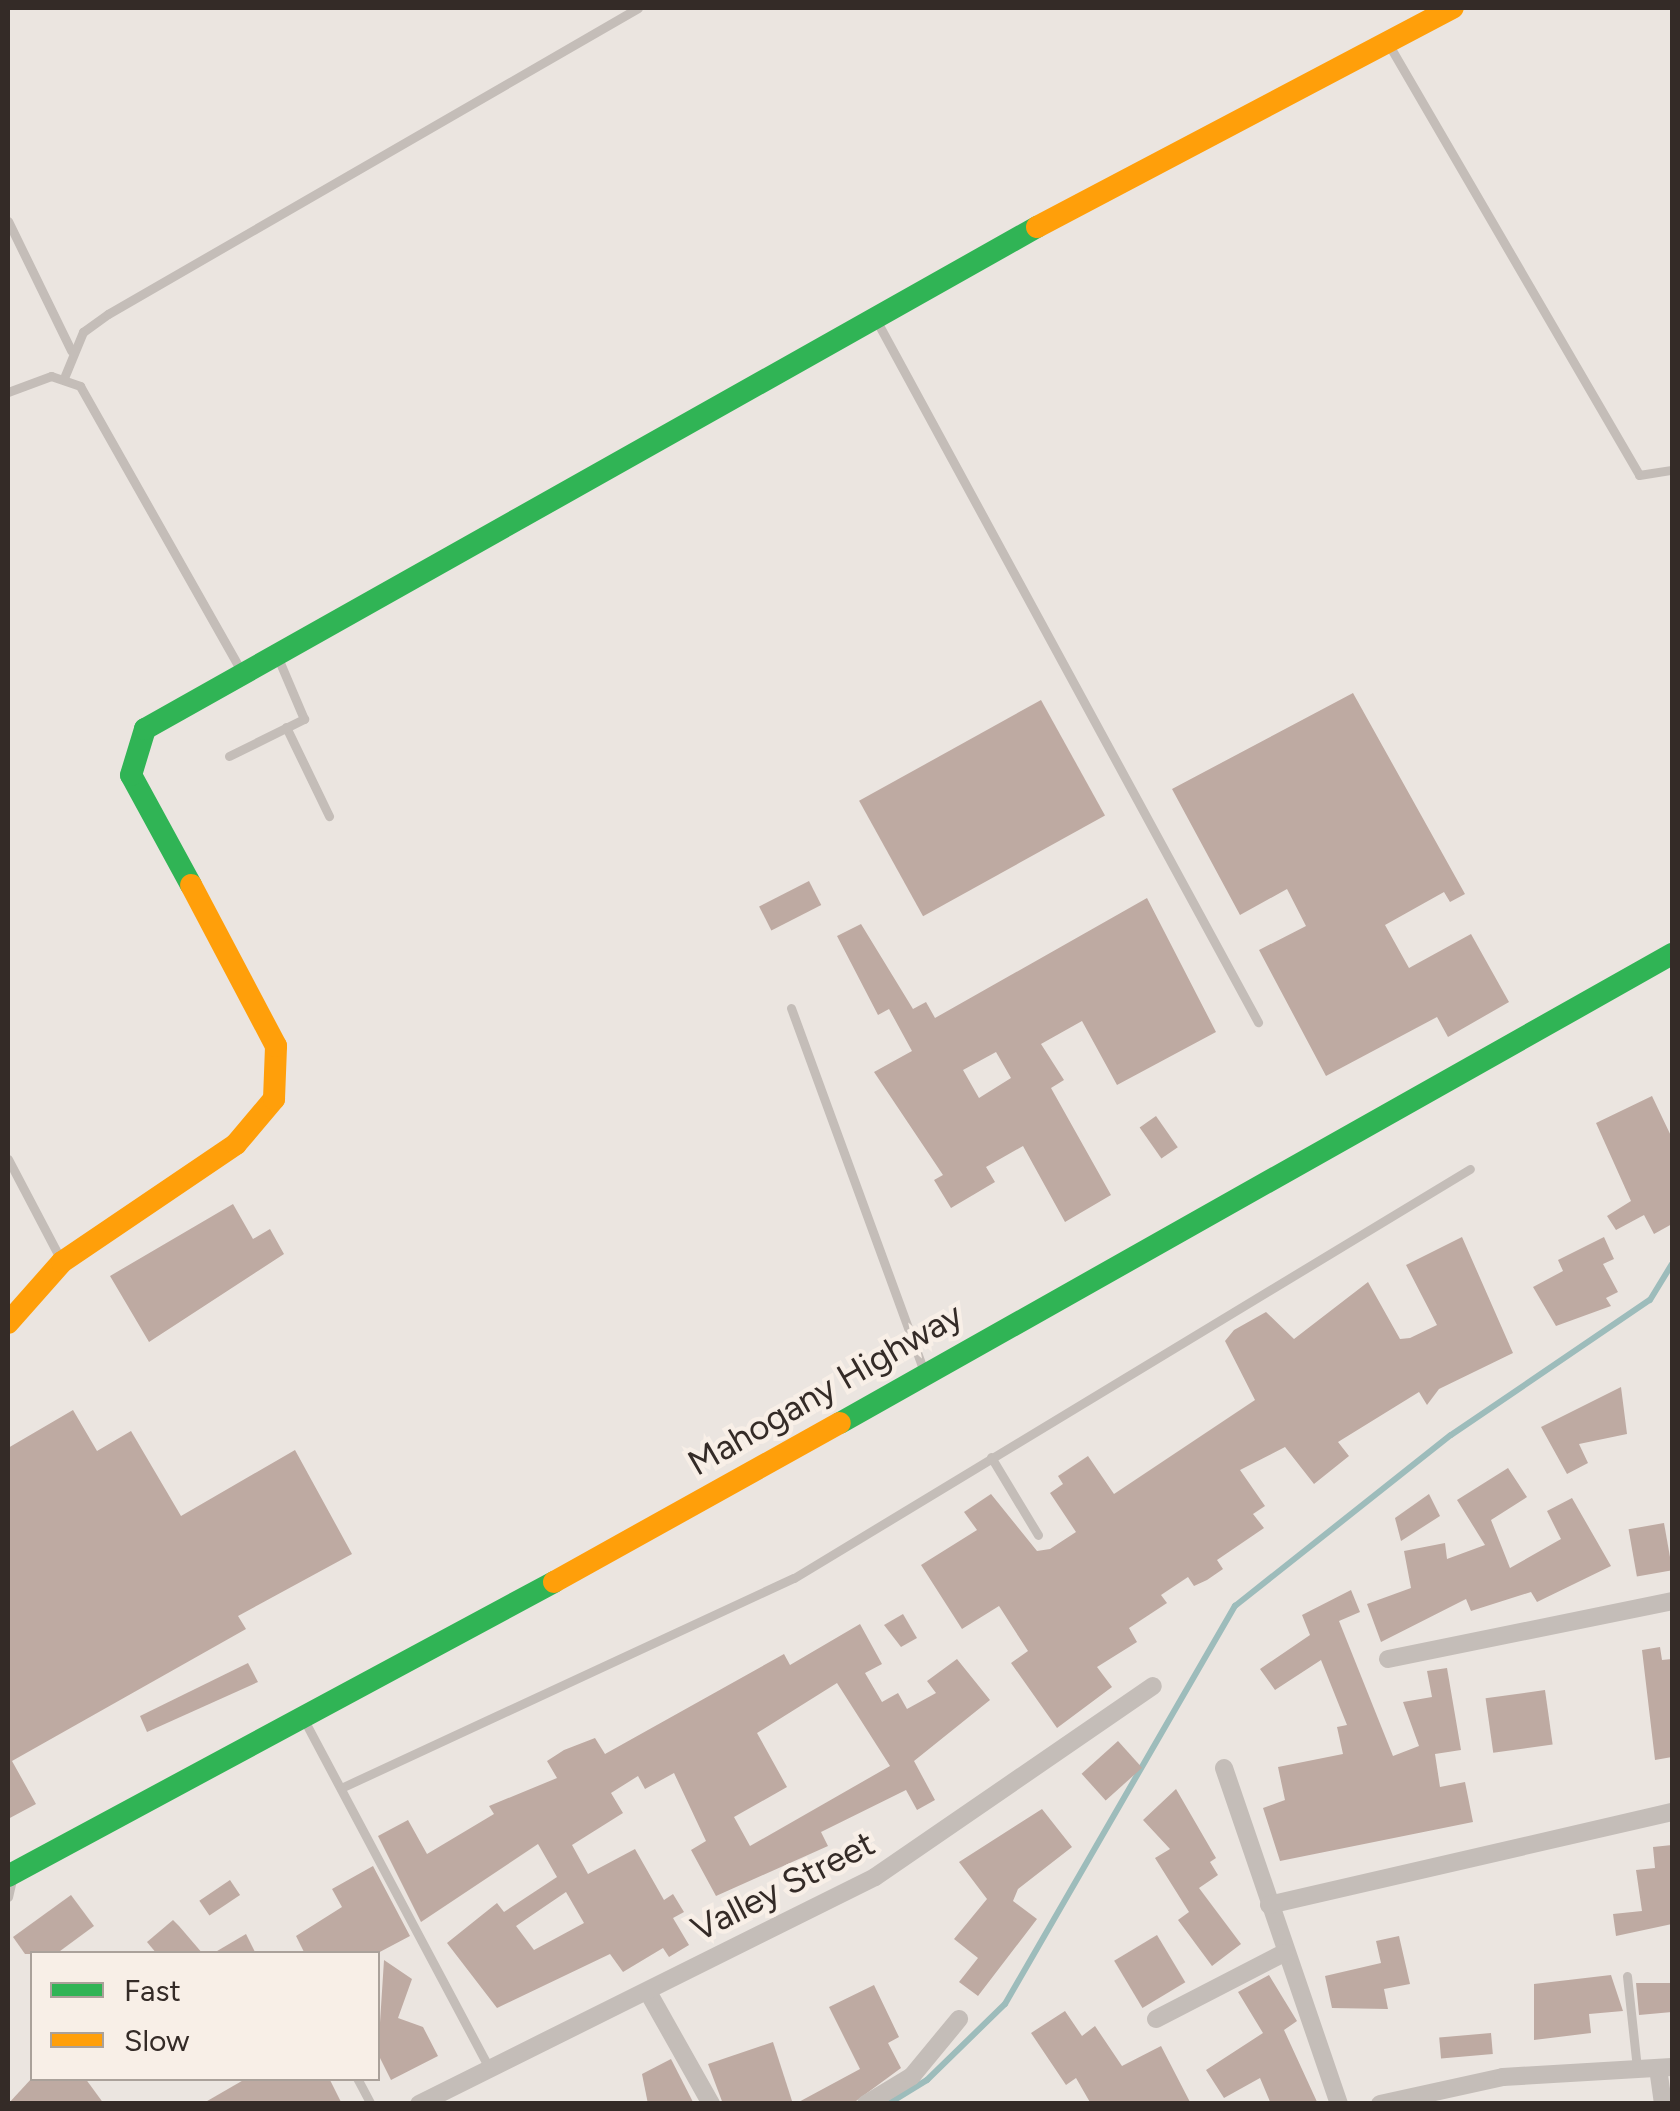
<!DOCTYPE html>
<style>
body{margin:0}
#map{position:relative;width:1680px;height:2111px;overflow:hidden;background:#ebe5e0;font-family:Figtree,sans-serif}
div>[style]{position:absolute}
[style*='--x']{left:calc(var(--x)*1px);top:calc(var(--y)*1px);width:calc(var(--w)*1px);rotate:calc(var(--a)*1deg)}
.stream>*{height:6px;margin:-3px;padding:0 3px;transform-origin:3px;border-radius:3px;background:#9dbcbb}
.building>*{inset:0;background:#beaaa2;transform-origin:0 0}
.lane>*{height:9px;margin:-4.5px;padding:0 4.5px;transform-origin:4.5px;border-radius:4.5px;background:#c4bdb8}
.street>*{height:18px;margin:-9px;padding:0 9px;transform-origin:9px;border-radius:9px;background:#c4bdb8}
.fast>*{height:22px;margin:-11px;padding:0 11px;transform-origin:11px;border-radius:11px;background:#30b455}
.slow>*{height:22px;margin:-11px;padding:0 11px;transform-origin:11px;border-radius:11px;background:#ff9f0a}
span{translate:-50% -50%;white-space:nowrap;text-align:center;line-height:1.15;-webkit-text-stroke:9px #f8efe7;paint-order:stroke}
.street-label{font-size:35px;color:#342b27}
.frame{position:absolute;inset:0;border:10px solid #342b27;pointer-events:none}
.legend{position:absolute;left:30px;top:1951px;width:350px;height:130px;box-sizing:border-box;background:#f8efe7;border:2px solid #aaa19a;margin:0;padding:12px 18px;list-style:none;font-size:30px;color:#342b27}
.legend li{display:flex;align-items:center;gap:20px;height:50px}
.legend b{width:50px;border:2px solid #aaa19a}
</style>
<div id="map">
<div class="stream">
<i style="--x:888;--y:2104;--w:46;--a:-31.6"></i>
<i style="--x:927;--y:2080;--w:109;--a:-44.3"></i>
<i style="--x:1005;--y:2004;--w:460;--a:-60"></i>
<i style="--x:1235;--y:1606;--w:275;--a:-38.4"></i>
<i style="--x:1451;--y:1435;--w:240;--a:-34.2"></i>
<i style="--x:1650;--y:1300;--w:42;--a:-58.6"></i>
</div>
<div class="building">
<i style="clip-path:polygon(1353px 693px,1465px 894px,1450px 902px,1444px 892px,1385px 925px,1409px 968px,1471px 934px,1509px 1002px,1448px 1037px,1437px 1017px,1326px 1076px,1259px 950px,1306px 926px,1287px 889px,1240px 915px,1172px 789px)"></i>
<i style="left:1041px;top:700px;width:132px;height:208px;rotate:61deg"></i>
<i style="left:809px;top:881px;width:27px;height:56px;rotate:63deg"></i>
<i style="clip-path:polygon(evenodd,1147px 898px,1216px 1032px,1117px 1085px,1082px 1021px,1041px 1044px,1064px 1080px,1051px 1088px,1111px 1195px,1065px 1222px,1023px 1146px,986px 1167px,995px 1182px,951px 1208px,934px 1180px,943px 1175px,874px 1072px,912px 1051px,889px 1009px,878px 1015px,837px 936px,861px 924px,913px 1009px,926px 1002px,935px 1018px,1147px 898px,996px 1052px,1011px 1078px,979px 1098px,963px 1070px,996px 1052px)"></i>
<i style="clip-path:polygon(1652px 1096px,1672px 1138px,1672px 1224px,1654px 1234px,1644px 1215px,1616px 1230px,1607px 1216px,1631px 1201px,1596px 1123px)"></i>
<i style="left:1156px;top:1116px;width:38px;height:20px;rotate:55deg"></i>
<i style="clip-path:polygon(233px 1204px,253px 1239px,270px 1229px,284px 1254px,149px 1342px,110px 1276px)"></i>
<i style="clip-path:polygon(1462px 1237px,1513px 1353px,1439px 1389px,1427px 1405px,1419px 1392px,1338px 1442px,1349px 1456px,1314px 1484px,1285px 1447px,1240px 1470px,1265px 1506px,1253px 1514px,1264px 1528px,1217px 1560px,1223px 1569px,1207px 1580px,1194px 1586px,1188px 1577px,1161px 1595px,1167px 1603px,1129px 1628px,1137px 1642px,1097px 1667px,1112px 1687px,1057px 1728px,1011px 1663px,1028px 1651px,999px 1606px,962px 1629px,921px 1565px,977px 1530px,964px 1512px,991px 1494px,1037px 1551px,1050px 1549px,1076px 1532px,1050px 1493px,1063px 1484px,1058px 1476px,1088px 1456px,1114px 1494px,1255px 1400px,1225px 1341px,1234px 1330px,1266px 1312px,1294px 1339px,1368px 1282px,1400px 1339px,1410px 1338px,1437px 1325px,1406px 1265px)"></i>
<i style="clip-path:polygon(1604px 1237px,1614px 1259px,1603px 1264px,1618px 1292px,1606px 1298px,1611px 1306px,1556px 1326px,1533px 1287px,1563px 1271px,1558px 1260px)"></i>
<i style="clip-path:polygon(1621px 1387px,1627px 1434px,1579px 1444px,1588px 1463px,1567px 1474px,1541px 1427px)"></i>
<i style="clip-path:polygon(73px 1410px,97px 1451px,131px 1431px,181px 1516px,295px 1450px,352px 1554px,238px 1616px,246px 1629px,12px 1761px,36px 1804px,8px 1819px,8px 1448px)"></i>
<i style="clip-path:polygon(1508px 1468px,1527px 1497px,1491px 1520px,1510px 1568px,1561px 1539px,1547px 1511px,1572px 1498px,1611px 1566px,1537px 1602px,1531px 1592px,1471px 1611px,1466px 1599px,1381px 1642px,1367px 1604px,1411px 1588px,1404px 1551px,1445px 1543px,1447px 1559px,1485px 1545px,1457px 1500px)"></i>
<i style="clip-path:polygon(1429px 1494px,1440px 1516px,1401px 1541px,1395px 1518px)"></i>
<i style="left:1664px;top:1523px;width:48px;height:36px;rotate:80deg"></i>
<i style="clip-path:polygon(1351px 1590px,1360px 1612px,1339px 1621px,1393px 1756px,1419px 1746px,1403px 1702px,1432px 1697px,1427px 1671px,1447px 1668px,1461px 1750px,1435px 1754px,1440px 1787px,1465px 1782px,1473px 1822px,1280px 1861px,1263px 1808px,1285px 1800px,1278px 1767px,1343px 1754px,1337px 1727px,1347px 1725px,1321px 1660px,1275px 1690px,1260px 1669px,1310px 1635px,1302px 1615px)"></i>
<i style="clip-path:polygon(903px 1614px,917px 1638px,901px 1647px,884px 1625px)"></i>
<i style="clip-path:polygon(evenodd,860px 1624px,882px 1664px,865px 1673px,882px 1702px,898px 1693px,907px 1709px,936px 1693px,927px 1681px,957px 1659px,990px 1700px,914px 1761px,935px 1800px,917px 1810px,906px 1790px,821px 1832px,828px 1846px,716px 1896px,691px 1850px,706px 1841px,674px 1773px,645px 1789px,638px 1776px,611px 1793px,623px 1813px,572px 1845px,588px 1874px,635px 1849px,664px 1900px,673px 1894px,684px 1912px,673px 1918px,689px 1945px,669px 1957px,663px 1948px,623px 1972px,610px 1954px,497px 2008px,447px 1943px,497px 1903px,504px 1912px,557px 1877px,538px 1844px,421px 1922px,378px 1836px,408px 1820px,427px 1854px,494px 1814px,489px 1806px,557px 1778px,547px 1761px,564px 1750px,595px 1738px,605px 1754px,784px 1654px,790px 1665px,860px 1624px,837px 1683px,890px 1766px,750px 1846px,734px 1817px,787px 1787px,757px 1733px,837px 1683px,860px 1624px,566px 1892px,584px 1923px,534px 1950px,516px 1926px,566px 1892px)"></i>
<i style="clip-path:polygon(1660px 1647px,1662px 1660px,1672px 1659px,1672px 1757px,1655px 1760px,1642px 1650px)"></i>
<i style="clip-path:polygon(248px 1663px,258px 1682px,147px 1732px,140px 1716px)"></i>
<i style="left:1545px;top:1690px;width:55px;height:60px;rotate:82deg"></i>
<i style="left:1118px;top:1741px;width:36px;height:49px;rotate:48deg"></i>
<i style="clip-path:polygon(1176px 1789px,1216px 1858px,1210px 1862px,1218px 1875px,1199px 1888px,1241px 1944px,1212px 1966px,1178px 1920px,1189px 1912px,1155px 1858px,1170px 1849px,1143px 1820px)"></i>
<i style="clip-path:polygon(1042px 1809px,1072px 1847px,1018px 1889px,1013px 1901px,1037px 1919px,978px 1996px,959px 1982px,978px 1958px,954px 1939px,987px 1899px,959px 1862px)"></i>
<i style="clip-path:polygon(1672px 1845px,1672px 1924px,1616px 1936px,1613px 1914px,1642px 1911px,1636px 1870px,1655px 1868px,1653px 1847px)"></i>
<i style="clip-path:polygon(373px 1866px,410px 1936px,376px 1954px,305px 1954px,296px 1936px,342px 1907px,332px 1889px)"></i>
<i style="left:230px;top:1880px;width:18px;height:37px;rotate:56deg"></i>
<i style="clip-path:polygon(71px 1895px,94px 1926px,56px 1954px,25px 1954px,13px 1937px)"></i>
<i style="clip-path:polygon(173px 1920px,179px 1926px,203px 1954px,157px 1954px,147px 1942px)"></i>
<i style="clip-path:polygon(246px 1934px,256px 1954px,212px 1954px)"></i>
<i style="left:1157px;top:1935px;width:55px;height:50px;rotate:59deg"></i>
<i style="clip-path:polygon(1399px 1936px,1410px 1984px,1384px 1989px,1388px 2009px,1332px 2008px,1325px 1976px,1381px 1963px,1376px 1941px)"></i>
<i style="clip-path:polygon(384px 1960px,412px 1979px,398px 2018px,423px 2027px,438px 2056px,391px 2080px,378px 2054px)"></i>
<i style="clip-path:polygon(1269px 1975px,1297px 2021px,1284px 2030px,1318px 2104px,1271px 2104px,1260px 2078px,1224px 2098px,1206px 2070px,1263px 2033px,1238px 1992px)"></i>
<i style="clip-path:polygon(1611px 1975px,1623px 2011px,1589px 2014px,1591px 2033px,1534px 2040px,1534px 1984px)"></i>
<i style="clip-path:polygon(1636px 1983px,1672px 1983px,1672px 2012px,1639px 2015px)"></i>
<i style="clip-path:polygon(874px 1985px,899px 2037px,888px 2043px,901px 2068px,852px 2104px,795px 2104px,860px 2069px,829px 2007px)"></i>
<i style="clip-path:polygon(1065px 2011px,1082px 2036px,1095px 2026px,1122px 2066px,1161px 2046px,1191px 2104px,1091px 2104px,1076px 2078px,1066px 2085px,1031px 2033px)"></i>
<i style="left:1491px;top:2033px;width:21px;height:52px;rotate:85deg"></i>
<i style="clip-path:polygon(773px 2042px,793px 2104px,723px 2104px,708px 2064px)"></i>
<i style="clip-path:polygon(671px 2059px,694px 2104px,648px 2104px,642px 2074px)"></i>
<i style="clip-path:polygon(32px 2078px,85px 2078px,104px 2104px,8px 2104px)"></i>
<i style="clip-path:polygon(247px 2078px,329px 2078px,342px 2104px,202px 2104px)"></i>
</div>
<div class="lane">
<i style="--x:1389;--y:45;--w:497;--a:59.8"></i>
<i style="--x:1639;--y:475;--w:33;--a:-9"></i>
<i style="--x:8;--y:221;--w:144;--a:64"></i>
<i style="--x:874;--y:316;--w:804;--a:61.46"></i>
<i style="--x:64;--y:378;--w:50;--a:-67.6"></i>
<i style="--x:83;--y:332;--w:31;--a:-36"></i>
<i style="--x:108;--y:314;--w:612;--a:-30"></i>
<i style="--x:8;--y:392;--w:46;--a:-20.4"></i>
<i style="--x:51;--y:376;--w:31;--a:19"></i>
<i style="--x:80;--y:386;--w:326;--a:60.5"></i>
<i style="--x:286;--y:727;--w:99;--a:64.2"></i>
<i style="--x:229;--y:756;--w:84;--a:-26.3"></i>
<i style="--x:304;--y:719;--w:66;--a:-113.1"></i>
<i style="--x:791;--y:1008;--w:388;--a:69.9"></i>
<i style="--x:8;--y:1159;--w:114;--a:62.3"></i>
<i style="--x:991;--y:1457;--w:91;--a:58.9"></i>
<i style="--x:303;--y:1718;--w:398;--a:62"></i>
<i style="--x:341;--y:1788;--w:499;--a:-24.9"></i>
<i style="--x:794;--y:1578;--w:790;--a:-31.18"></i>
<i style="--x:8;--y:1897;--w:18;--a:-77"></i>
<i style="--x:1627;--y:1976;--w:93;--a:83.8"></i>
<i style="--x:357;--y:2078;--w:30;--a:62"></i>
</div>
<div class="street">
<i style="--x:1388;--y:1659;--w:290;--a:-11.5"></i>
<i style="--x:1224;--y:1768;--w:355;--a:71.1"></i>
<i style="--x:1269;--y:1905;--w:414;--a:-13"></i>
<i style="--x:648;--y:1992;--w:129;--a:60.6"></i>
<i style="--x:1156;--y:2019;--w:144;--a:-27.3"></i>
<i style="--x:1658;--y:2068;--w:36;--a:82"></i>
<i style="--x:419;--y:2104;--w:509;--a:-26.46"></i>
<i style="--x:875;--y:1877;--w:337;--a:-34.5"></i>
<i style="--x:866;--y:2104;--w:54;--a:-31.3"></i>
<i style="--x:912;--y:2076;--w:74;--a:-50.5"></i>
<i style="--x:1380;--y:2104;--w:126;--a:-12.4"></i>
<i style="--x:1503;--y:2077;--w:169;--a:-3.4"></i>
</div>
<div class="fast">
<i style="--x:191;--y:885;--w:125;--a:-118.6"></i>
<i style="--x:131;--y:775;--w:48;--a:-73.1"></i>
<i style="--x:145;--y:729;--w:1024;--a:-29.37"></i>
<i style="--x:840;--y:1423;--w:955;--a:-29.41"></i>
<i style="--x:8;--y:1876;--w:620;--a:-28.3"></i>
</div>
<div class="slow">
<i style="--x:1037;--y:227;--w:470;--a:-27.8"></i>
<i style="--x:8;--y:1323;--w:81;--a:-48.5"></i>
<i style="--x:62;--y:1262;--w:210;--a:-34.1"></i>
<i style="--x:236;--y:1144;--w:59;--a:-49.8"></i>
<i style="--x:274;--y:1099;--w:53;--a:-87.8"></i>
<i style="--x:276;--y:1046;--w:182;--a:-117.8"></i>
<i style="--x:554;--y:1582;--w:327;--a:-29.1"></i>
</div>
<div class="street-label">
<span style="left:825px;top:1389px;rotate:-30deg">Mahogany Highway</span>
<span style="left:783px;top:1886px;rotate:-27deg">Valley Street</span>
</div>
<div class="frame"></div>
<ul class="legend">
<li><b style="height:12px;background:#30b455"></b>Fast</li>
<li><b style="height:12px;background:#ff9f0a"></b>Slow</li>
</ul>
</div>
